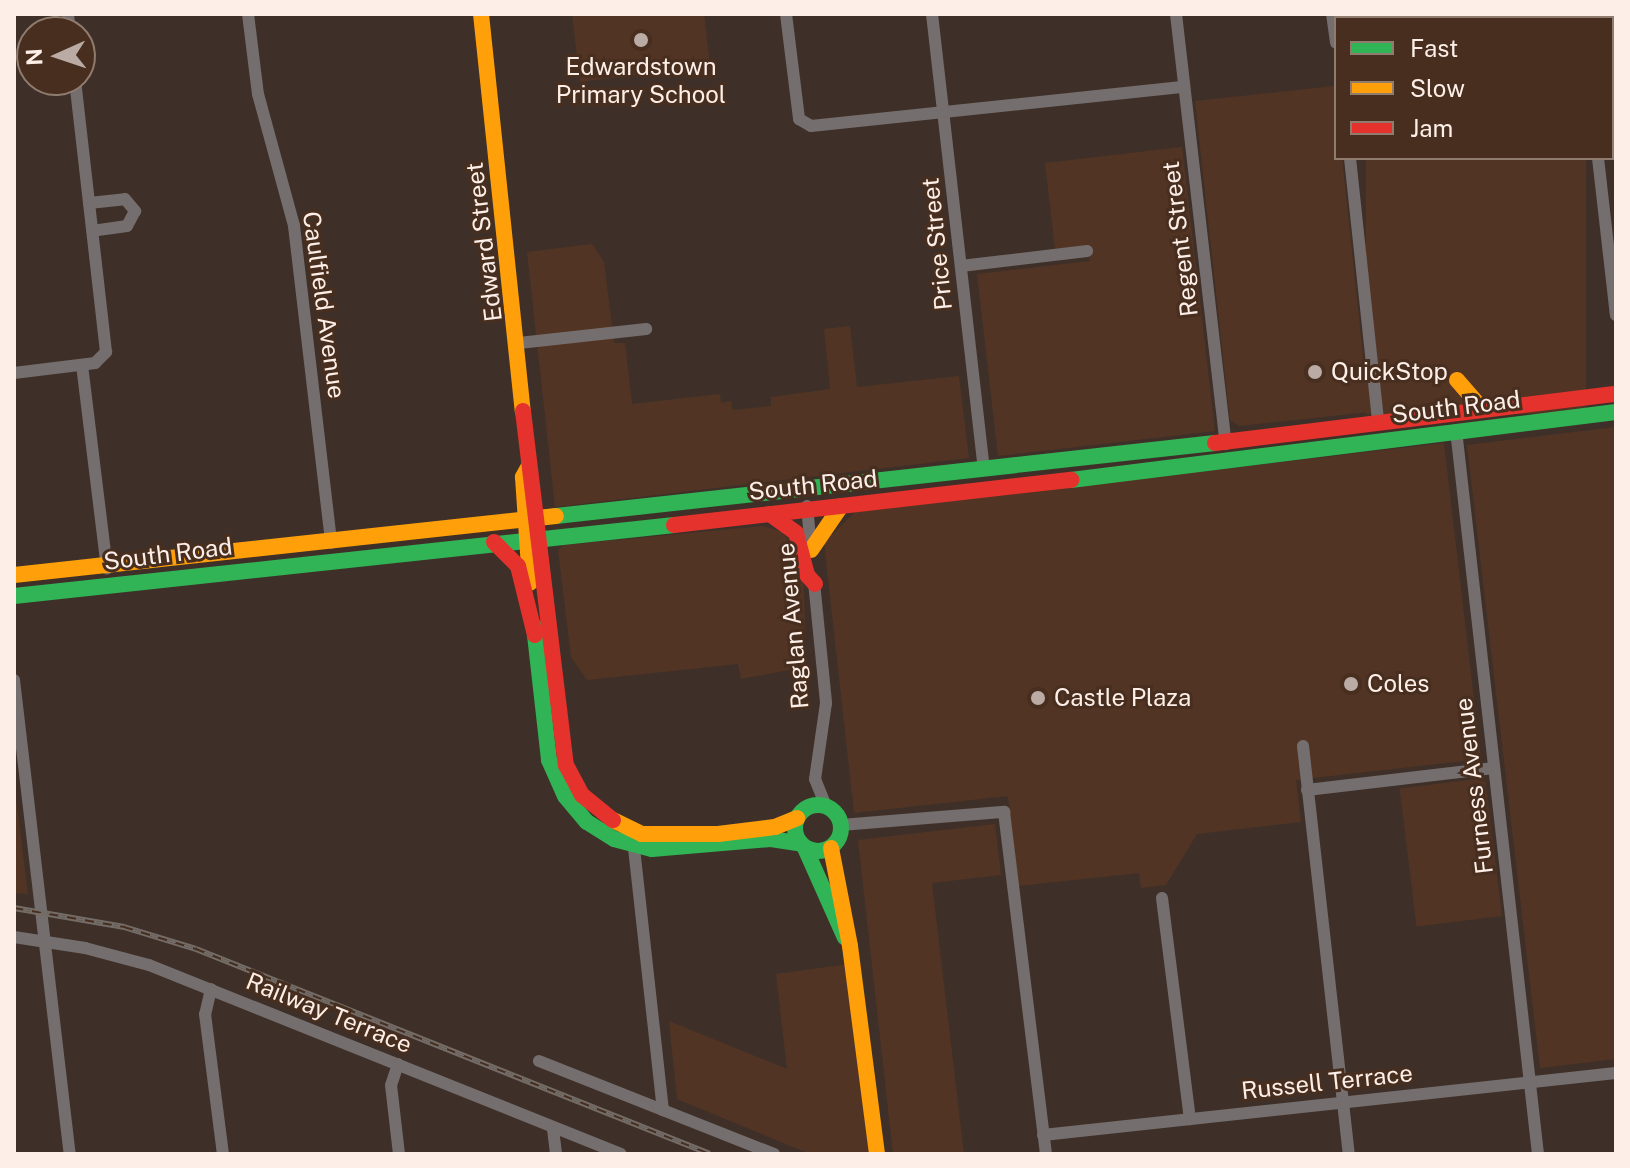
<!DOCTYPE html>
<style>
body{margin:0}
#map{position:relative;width:1630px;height:1168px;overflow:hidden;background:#3e3028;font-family:"Public Sans",sans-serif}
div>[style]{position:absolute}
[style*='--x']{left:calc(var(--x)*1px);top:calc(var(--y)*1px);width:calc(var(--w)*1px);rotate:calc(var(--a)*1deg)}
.built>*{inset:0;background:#523424;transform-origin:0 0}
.street>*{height:12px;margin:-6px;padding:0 6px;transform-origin:6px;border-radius:6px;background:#756e6e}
.fast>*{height:16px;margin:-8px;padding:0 8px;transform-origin:8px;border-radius:8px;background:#30b455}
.fast>.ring{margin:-8px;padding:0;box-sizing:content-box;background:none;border:16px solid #30b455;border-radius:50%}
.slow>*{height:16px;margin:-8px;padding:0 8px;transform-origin:8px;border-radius:8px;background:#ff9f0a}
.jam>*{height:16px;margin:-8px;padding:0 8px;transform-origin:8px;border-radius:8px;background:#e5322d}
.rail>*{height:6px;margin-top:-3px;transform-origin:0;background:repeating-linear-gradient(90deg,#472e1f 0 9px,#746c67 0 18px);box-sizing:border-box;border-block:2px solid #746c67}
.dots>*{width:22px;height:22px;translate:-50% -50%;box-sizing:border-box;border:4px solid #472e1f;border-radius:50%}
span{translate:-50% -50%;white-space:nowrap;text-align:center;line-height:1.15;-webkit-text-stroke:6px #472e1f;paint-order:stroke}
.poi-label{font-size:24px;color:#fdefe8}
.left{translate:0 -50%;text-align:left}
.street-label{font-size:24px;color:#fdefe8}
.frame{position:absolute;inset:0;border:16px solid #fdefe8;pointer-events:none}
.legend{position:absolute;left:1334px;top:16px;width:280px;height:144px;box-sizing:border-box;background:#472e1f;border:2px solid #907b6f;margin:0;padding:10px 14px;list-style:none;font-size:24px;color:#fdefe8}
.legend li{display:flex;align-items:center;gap:16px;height:40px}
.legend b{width:40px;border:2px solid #907b6f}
.north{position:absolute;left:16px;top:16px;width:80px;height:80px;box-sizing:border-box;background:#472e1f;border:2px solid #907b6f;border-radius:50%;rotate:267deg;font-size:22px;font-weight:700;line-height:32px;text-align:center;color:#fdefe8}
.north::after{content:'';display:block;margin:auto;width:28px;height:36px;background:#baaca5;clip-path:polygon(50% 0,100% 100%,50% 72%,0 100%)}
</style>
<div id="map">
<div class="built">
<i style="clip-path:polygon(572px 14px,704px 14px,710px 66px,580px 82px)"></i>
<i style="clip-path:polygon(1334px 86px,1336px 158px,1342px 158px,1369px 412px,1239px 426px,1230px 420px,1195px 101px)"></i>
<i style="clip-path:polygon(1182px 147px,1215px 431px,998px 456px,977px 274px,1090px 261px,1088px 245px,1055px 249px,1045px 163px)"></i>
<i style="left:1366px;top:158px;width:220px;height:256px"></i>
<i style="clip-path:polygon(592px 244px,604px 262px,614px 343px,625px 343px,632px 404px,720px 394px,721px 403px,731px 401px,733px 410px,771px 406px,771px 397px,830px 389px,824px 329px,850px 326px,857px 387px,959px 376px,969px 458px,555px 507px,527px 252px)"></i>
<i style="clip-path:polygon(1616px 427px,1616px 1059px,1540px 1068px,1467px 445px)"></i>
<i style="clip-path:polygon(1444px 443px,1481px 759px,1296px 780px,1301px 822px,1197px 834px,1166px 885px,1141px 888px,1139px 873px,1018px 886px,1008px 796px,854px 813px,824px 543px,855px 512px)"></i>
<i style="clip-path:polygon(763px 526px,782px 532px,803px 560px,806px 667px,741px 679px,738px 664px,587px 680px,571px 657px,558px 550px,564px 545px)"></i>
<i style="left:1485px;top:778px;width:139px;height:86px;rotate:83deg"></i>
<i style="clip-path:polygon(14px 782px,28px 894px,14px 893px)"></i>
<i style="clip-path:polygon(995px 824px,1001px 875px,932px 883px,964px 1154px,893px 1154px,858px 840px)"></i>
<i style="clip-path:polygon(849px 964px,869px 1154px,810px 1154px,677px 1099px,669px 1021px,787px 1069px,776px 974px)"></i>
</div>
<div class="street">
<i style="--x:68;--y:14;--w:18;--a:84"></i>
<i style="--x:248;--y:14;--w:81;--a:82.9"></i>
<i style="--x:258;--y:94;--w:137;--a:74.7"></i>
<i style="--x:294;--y:226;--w:319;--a:83.3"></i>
<i style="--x:786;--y:14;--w:106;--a:82.9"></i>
<i style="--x:799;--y:119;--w:14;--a:30"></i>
<i style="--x:811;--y:126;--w:375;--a:-6"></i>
<i style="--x:932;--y:14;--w:459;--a:83.5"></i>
<i style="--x:1176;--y:14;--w:433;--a:83.4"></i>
<i style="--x:1332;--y:14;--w:29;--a:82"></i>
<i style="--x:1581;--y:14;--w:4;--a:76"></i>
<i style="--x:1612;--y:49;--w:4;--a:0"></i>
<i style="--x:1350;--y:158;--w:264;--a:83.9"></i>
<i style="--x:1598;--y:158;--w:158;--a:83.5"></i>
<i style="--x:89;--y:203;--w:36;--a:-6"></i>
<i style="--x:125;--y:199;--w:16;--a:50"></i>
<i style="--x:135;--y:211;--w:17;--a:118"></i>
<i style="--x:127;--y:226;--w:35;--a:172"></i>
<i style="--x:961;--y:266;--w:127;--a:-6.8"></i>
<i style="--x:519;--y:343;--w:128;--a:-6.3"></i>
<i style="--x:82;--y:365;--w:205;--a:83"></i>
<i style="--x:14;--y:373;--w:82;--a:-7"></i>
<i style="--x:95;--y:363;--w:16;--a:-45"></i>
<i style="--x:106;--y:352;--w:274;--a:-96.5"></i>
<i style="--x:1456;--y:430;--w:729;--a:83.54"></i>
<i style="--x:807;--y:506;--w:42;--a:84.6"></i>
<i style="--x:814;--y:582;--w:122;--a:84.3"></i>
<i style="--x:826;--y:703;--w:77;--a:98.2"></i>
<i style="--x:815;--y:779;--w:29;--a:68"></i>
<i style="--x:14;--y:680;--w:477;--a:83.3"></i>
<i style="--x:1303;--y:746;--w:411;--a:83.6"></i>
<i style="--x:1307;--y:790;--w:188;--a:-6.7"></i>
<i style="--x:841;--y:825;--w:164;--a:-4.6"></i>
<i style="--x:1004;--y:812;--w:345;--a:83"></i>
<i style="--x:633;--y:839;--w:273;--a:83.7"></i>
<i style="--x:1162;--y:898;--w:223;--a:82.8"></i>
<i style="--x:14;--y:937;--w:72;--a:8.8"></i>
<i style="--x:85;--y:948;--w:66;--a:14.9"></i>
<i style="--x:149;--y:965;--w:508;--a:21.82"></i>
<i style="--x:211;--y:989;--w:26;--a:103"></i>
<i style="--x:205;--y:1014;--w:141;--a:82.7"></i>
<i style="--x:539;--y:1061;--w:253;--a:21.6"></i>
<i style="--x:398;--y:1064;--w:22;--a:108"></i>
<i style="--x:391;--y:1085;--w:69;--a:83.4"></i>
<i style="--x:553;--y:1129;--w:25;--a:83"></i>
<i style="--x:1043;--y:1135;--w:576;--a:-6.18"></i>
</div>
<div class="fast">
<i style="--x:1071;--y:480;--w:549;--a:-7.11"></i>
<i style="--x:556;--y:516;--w:663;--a:-6.32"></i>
<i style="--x:14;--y:596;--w:664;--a:-6.14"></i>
<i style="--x:534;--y:626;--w:135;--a:83.6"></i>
<i style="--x:549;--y:760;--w:39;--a:66"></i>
<i style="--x:565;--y:796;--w:34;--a:50"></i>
<i style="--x:587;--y:822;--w:32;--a:32"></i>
<i style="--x:614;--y:839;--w:39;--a:15"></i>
<i style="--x:652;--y:849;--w:119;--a:-4.8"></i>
<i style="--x:771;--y:839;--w:30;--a:9"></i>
<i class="ring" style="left:795px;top:805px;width:30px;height:30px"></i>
<i style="--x:805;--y:848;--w:98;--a:66"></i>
</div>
<div class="slow">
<i style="--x:481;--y:14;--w:399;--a:84"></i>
<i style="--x:1457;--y:380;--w:38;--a:49"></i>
<i style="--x:529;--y:466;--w:13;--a:119"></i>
<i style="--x:523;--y:477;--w:106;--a:86.2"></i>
<i style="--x:811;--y:550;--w:53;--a:-55.7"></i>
<i style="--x:14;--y:575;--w:545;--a:-6.21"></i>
<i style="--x:613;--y:820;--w:32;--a:26"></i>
<i style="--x:642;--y:834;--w:76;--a:0"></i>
<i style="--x:718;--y:834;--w:57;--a:-7"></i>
<i style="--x:775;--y:827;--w:24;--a:-22"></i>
<i style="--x:831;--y:848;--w:100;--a:79"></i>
<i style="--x:850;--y:946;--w:210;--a:82.6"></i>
</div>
<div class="jam">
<i style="--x:523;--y:411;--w:357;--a:83.1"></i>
<i style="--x:566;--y:765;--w:34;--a:62"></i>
<i style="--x:582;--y:795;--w:40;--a:39"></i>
<i style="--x:1215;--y:443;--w:404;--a:-7"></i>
<i style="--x:770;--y:514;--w:32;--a:36"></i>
<i style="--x:796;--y:533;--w:43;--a:75.3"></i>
<i style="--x:807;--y:575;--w:12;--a:48"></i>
<i style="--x:674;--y:525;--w:400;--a:-6.5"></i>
<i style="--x:494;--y:542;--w:34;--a:45"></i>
<i style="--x:518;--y:566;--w:71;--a:76.2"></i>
</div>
<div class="rail">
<i style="--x:14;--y:908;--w:112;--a:9.8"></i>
<i style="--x:124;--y:927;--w:75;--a:17"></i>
<i style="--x:196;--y:949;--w:553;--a:21.74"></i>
</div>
<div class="dots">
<i style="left:641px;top:40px;background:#baaca5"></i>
<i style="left:1315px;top:372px;background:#baaca5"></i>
<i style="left:1351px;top:684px;background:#baaca5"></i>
<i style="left:1038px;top:698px;background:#baaca5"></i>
</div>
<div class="poi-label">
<span style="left:641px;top:81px">Edwardstown<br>Primary School</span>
<span class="left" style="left:1331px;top:372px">QuickStop</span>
<span class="left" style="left:1367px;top:684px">Coles</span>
<span class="left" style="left:1054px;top:698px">Castle Plaza</span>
</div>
<div class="street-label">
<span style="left:1180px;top:239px;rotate:-97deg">Regent Street</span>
<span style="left:484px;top:242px;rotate:-97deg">Edward Street</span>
<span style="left:937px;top:244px;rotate:-96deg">Price Street</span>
<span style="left:324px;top:305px;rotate:82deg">Caulfield Avenue</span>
<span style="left:1456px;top:407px;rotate:-7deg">South Road</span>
<span style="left:813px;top:485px;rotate:-6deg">South Road</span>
<span style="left:168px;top:554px;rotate:-7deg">South Road</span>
<span style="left:793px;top:626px;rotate:-95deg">Raglan Avenue</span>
<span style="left:1474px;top:786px;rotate:-97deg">Furness Avenue</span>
<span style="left:329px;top:1013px;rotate:22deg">Railway Terrace</span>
<span style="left:1327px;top:1082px;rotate:-6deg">Russell Terrace</span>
</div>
<div class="frame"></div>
<ul class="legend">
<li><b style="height:10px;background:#30b455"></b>Fast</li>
<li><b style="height:10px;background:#ff9f0a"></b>Slow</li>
<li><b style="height:10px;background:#e5322d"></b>Jam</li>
</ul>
<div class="north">N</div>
</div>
